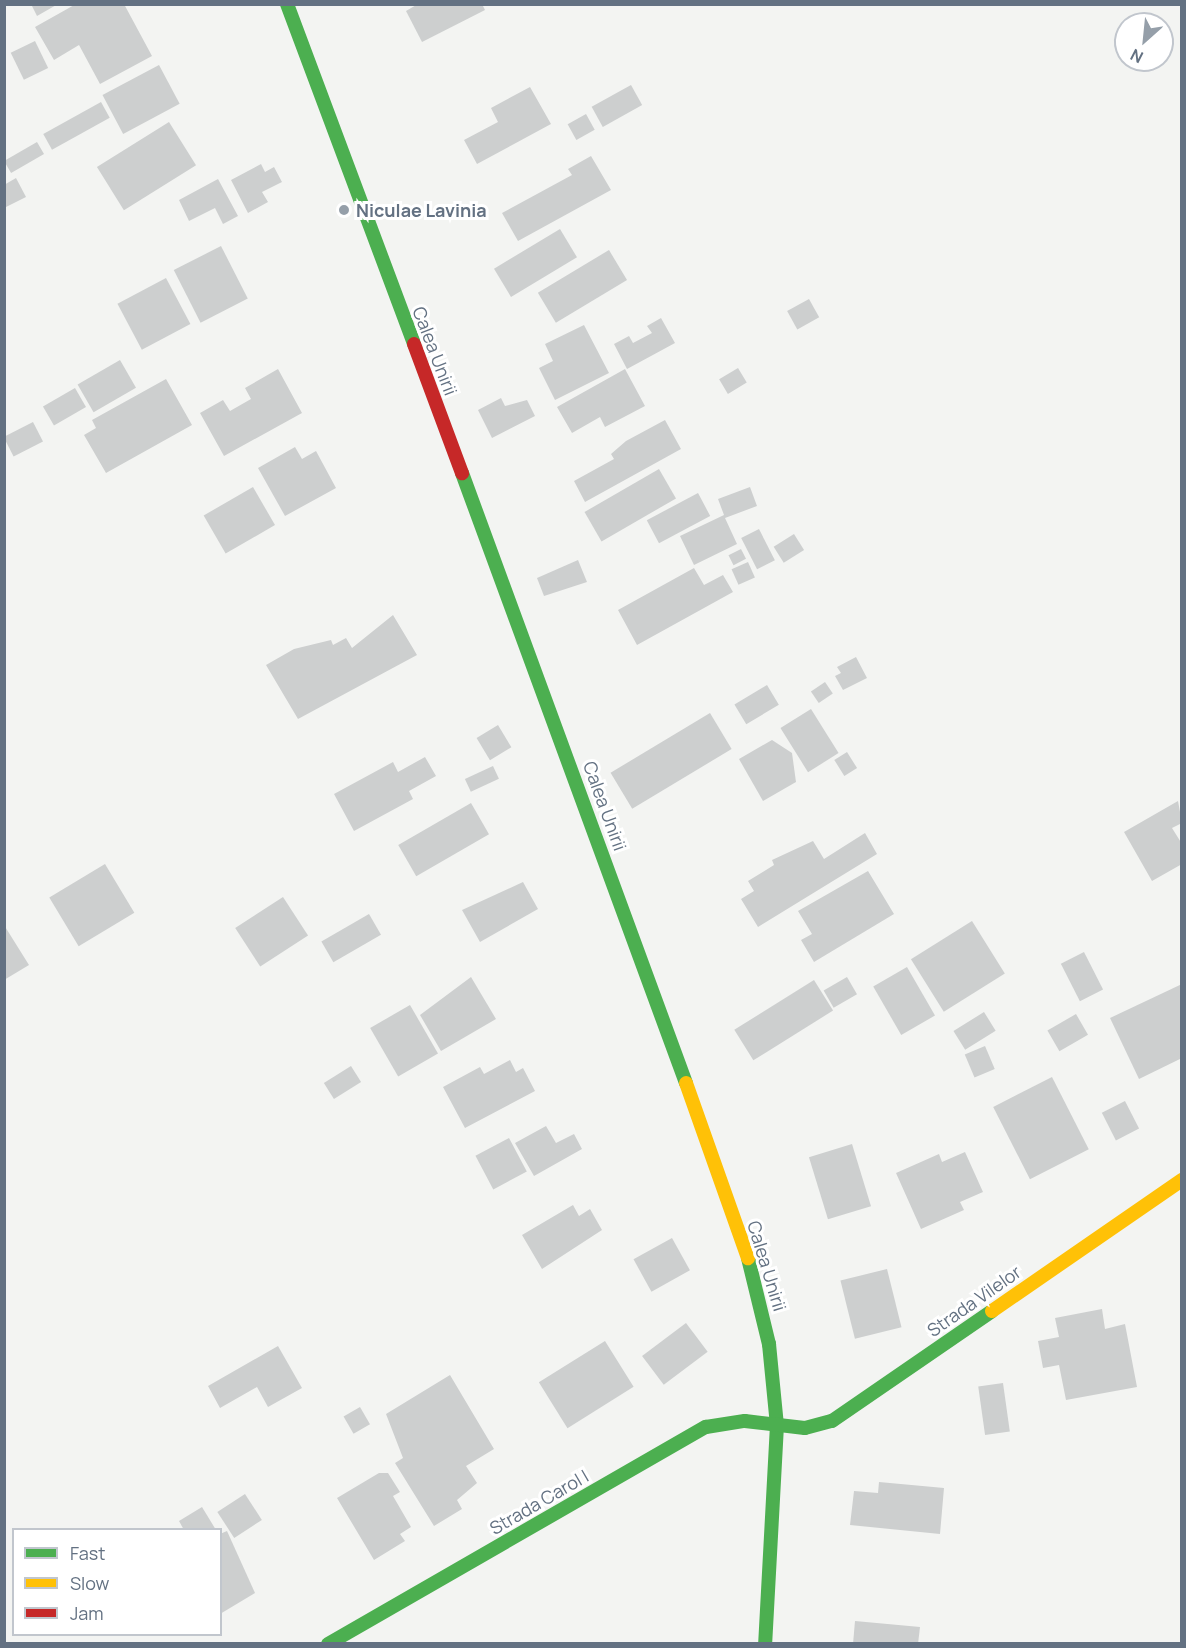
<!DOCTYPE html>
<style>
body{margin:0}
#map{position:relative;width:1186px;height:1648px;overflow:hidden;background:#f3f4f2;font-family:Manrope,sans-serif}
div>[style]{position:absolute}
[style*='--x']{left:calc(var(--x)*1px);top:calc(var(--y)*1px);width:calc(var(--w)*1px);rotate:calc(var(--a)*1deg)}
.building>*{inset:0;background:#cdcfcf;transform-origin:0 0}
.fast>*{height:14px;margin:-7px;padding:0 7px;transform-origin:7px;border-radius:7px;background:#4caf50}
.slow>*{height:14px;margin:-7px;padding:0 7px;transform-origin:7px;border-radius:7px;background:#ffc107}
.jam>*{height:14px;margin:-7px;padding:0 7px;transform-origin:7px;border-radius:7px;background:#c62828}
.dots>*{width:16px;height:16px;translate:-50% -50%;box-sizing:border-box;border:3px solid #fff;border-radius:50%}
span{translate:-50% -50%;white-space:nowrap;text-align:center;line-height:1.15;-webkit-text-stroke:6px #fff;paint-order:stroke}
.poi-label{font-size:18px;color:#637182;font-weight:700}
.left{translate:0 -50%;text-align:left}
.street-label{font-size:18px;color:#637182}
.frame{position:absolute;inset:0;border:6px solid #637182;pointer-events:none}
.legend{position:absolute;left:12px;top:1528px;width:210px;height:108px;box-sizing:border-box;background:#fff;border:2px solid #c1c6cd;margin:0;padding:8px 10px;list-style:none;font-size:18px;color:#637182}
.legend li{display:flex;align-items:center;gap:12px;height:30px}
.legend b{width:30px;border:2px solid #c1c6cd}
.north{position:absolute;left:1114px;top:12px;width:60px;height:60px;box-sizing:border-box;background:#fff;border:2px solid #c1c6cd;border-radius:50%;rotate:207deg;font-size:16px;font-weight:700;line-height:24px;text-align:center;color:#637182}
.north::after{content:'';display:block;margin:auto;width:21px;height:27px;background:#959fa9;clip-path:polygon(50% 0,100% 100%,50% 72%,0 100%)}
</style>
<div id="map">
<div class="building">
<i style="clip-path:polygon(31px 4px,58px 4px,37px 16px)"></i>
<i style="clip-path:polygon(76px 4px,124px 4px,152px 56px,100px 84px,79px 45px,54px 60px,35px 27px)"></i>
<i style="clip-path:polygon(418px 4px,482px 4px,485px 10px,422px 42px,406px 11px)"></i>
<i style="left:35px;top:41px;width:30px;height:27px;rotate:64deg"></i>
<i style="left:159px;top:65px;width:44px;height:64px;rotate:62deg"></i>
<i style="left:631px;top:85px;width:23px;height:45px;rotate:61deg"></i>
<i style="clip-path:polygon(530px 87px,551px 124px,477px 164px,464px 140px,498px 122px,491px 108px)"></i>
<i style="left:101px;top:102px;width:18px;height:66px;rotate:61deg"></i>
<i style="left:586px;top:114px;width:18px;height:21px;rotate:61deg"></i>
<i style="left:169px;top:122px;width:51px;height:85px;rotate:58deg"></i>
<i style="left:37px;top:142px;width:14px;height:38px;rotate:60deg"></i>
<i style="clip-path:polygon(591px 156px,611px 190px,518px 241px,502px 213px,572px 175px,568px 169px)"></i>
<i style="clip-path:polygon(261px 164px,265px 172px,274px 167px,282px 182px,262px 192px,268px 202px,248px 213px,231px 180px)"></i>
<i style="clip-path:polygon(16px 178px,26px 197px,4px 208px,4px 185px)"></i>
<i style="clip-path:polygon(218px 179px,238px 216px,223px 224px,215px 208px,189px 221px,179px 200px)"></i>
<i style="left:560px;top:229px;width:33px;height:77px;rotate:59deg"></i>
<i style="left:221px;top:246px;width:59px;height:53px;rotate:63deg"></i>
<i style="left:609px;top:250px;width:35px;height:83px;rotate:59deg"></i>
<i style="left:166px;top:278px;width:52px;height:55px;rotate:62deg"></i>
<i style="left:809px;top:299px;width:21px;height:25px;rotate:61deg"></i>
<i style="clip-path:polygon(661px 318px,675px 343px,627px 369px,614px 344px,629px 336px,633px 343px,652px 333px,647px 326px)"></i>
<i style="clip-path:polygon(584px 325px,609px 373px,555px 400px,539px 368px,553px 361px,545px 344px)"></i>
<i style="left:120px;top:360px;width:32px;height:49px;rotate:60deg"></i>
<i style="left:738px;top:368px;width:17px;height:22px;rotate:59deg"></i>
<i style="clip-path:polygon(278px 369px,302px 413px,224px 456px,200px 413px,223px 400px,230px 411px,251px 399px,245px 388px)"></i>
<i style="clip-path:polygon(625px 369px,645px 406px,605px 427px,600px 417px,572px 433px,557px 407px)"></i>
<i style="clip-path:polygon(166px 379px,192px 425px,106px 473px,84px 435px,96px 428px,92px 420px)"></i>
<i style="left:75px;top:388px;width:22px;height:37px;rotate:60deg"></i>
<i style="clip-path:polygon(501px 398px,505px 406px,527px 400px,535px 416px,492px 438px,478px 410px)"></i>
<i style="clip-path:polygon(665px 420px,681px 449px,585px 502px,574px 481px,614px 459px,611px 454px,626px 441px)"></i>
<i style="left:33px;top:422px;width:22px;height:33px;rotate:63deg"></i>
<i style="clip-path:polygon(295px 447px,302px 459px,316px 451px,336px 488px,285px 516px,258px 468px)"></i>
<i style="left:659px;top:469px;width:34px;height:86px;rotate:60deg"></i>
<i style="left:253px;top:487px;width:44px;height:57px;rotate:60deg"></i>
<i style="clip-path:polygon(750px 487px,757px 506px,725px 518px,737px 544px,694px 565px,680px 536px,724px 515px,718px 499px)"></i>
<i style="left:698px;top:493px;width:26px;height:58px;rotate:62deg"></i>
<i style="left:759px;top:529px;width:35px;height:20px;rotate:63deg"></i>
<i style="left:794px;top:534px;width:19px;height:24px;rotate:58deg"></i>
<i style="left:741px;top:549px;width:11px;height:14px;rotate:63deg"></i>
<i style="clip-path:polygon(578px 560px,587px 582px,544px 596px,537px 578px)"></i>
<i style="left:748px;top:562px;width:17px;height:18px;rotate:66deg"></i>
<i style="clip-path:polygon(694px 568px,704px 585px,723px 575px,733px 592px,637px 645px,618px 610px)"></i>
<i style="clip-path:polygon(393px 615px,417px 655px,298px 719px,266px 665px,294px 649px,331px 640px,333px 645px,346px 638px,352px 648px)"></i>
<i style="clip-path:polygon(856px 657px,867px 678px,843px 690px,835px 676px,841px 673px,837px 667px)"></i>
<i style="left:825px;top:682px;width:14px;height:17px;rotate:56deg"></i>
<i style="left:767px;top:685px;width:23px;height:38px;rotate:59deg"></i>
<i style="left:811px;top:709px;width:52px;height:36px;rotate:58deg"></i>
<i style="left:710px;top:713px;width:42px;height:116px;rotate:59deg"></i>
<i style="left:498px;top:725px;width:26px;height:25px;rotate:59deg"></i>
<i style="clip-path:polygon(772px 740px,792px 753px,796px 782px,763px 801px,739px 759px)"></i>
<i style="left:847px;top:752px;width:19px;height:15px;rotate:58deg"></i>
<i style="clip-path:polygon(425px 757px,436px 776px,409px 791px,413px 799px,354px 831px,334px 794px,393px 762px,398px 772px)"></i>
<i style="left:493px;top:766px;width:14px;height:31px;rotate:65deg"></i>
<i style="clip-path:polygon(1178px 801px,1182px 823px,1172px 828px,1182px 844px,1182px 864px,1152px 881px,1124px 832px)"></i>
<i style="left:471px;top:803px;width:36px;height:84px;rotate:60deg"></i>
<i style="clip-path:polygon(865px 833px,877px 854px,758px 927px,741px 899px,754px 891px,748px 881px,774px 865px,772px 860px,813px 841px,824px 859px)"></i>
<i style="left:105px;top:864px;width:57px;height:65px;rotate:59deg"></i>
<i style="clip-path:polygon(868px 871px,894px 914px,814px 962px,801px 940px,812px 934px,798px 911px)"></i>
<i style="clip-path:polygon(523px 882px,538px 909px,480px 942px,462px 910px)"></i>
<i style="left:283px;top:897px;width:46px;height:57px;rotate:57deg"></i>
<i style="left:369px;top:914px;width:24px;height:55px;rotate:60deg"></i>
<i style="left:972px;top:921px;width:62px;height:72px;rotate:58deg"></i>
<i style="clip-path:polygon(4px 925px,29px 965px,4px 980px)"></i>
<i style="left:1084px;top:952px;width:42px;height:26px;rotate:63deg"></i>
<i style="left:907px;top:967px;width:56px;height:39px;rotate:60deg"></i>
<i style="clip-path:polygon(471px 977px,496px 1019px,441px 1051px,420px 1015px)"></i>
<i style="left:847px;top:977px;width:20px;height:27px;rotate:60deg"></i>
<i style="left:814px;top:980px;width:36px;height:94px;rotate:58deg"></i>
<i style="clip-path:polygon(1182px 984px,1182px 1058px,1139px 1079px,1110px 1018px)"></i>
<i style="left:410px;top:1005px;width:56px;height:46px;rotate:60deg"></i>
<i style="left:984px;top:1012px;width:22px;height:36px;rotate:58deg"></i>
<i style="left:1076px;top:1014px;width:24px;height:33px;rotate:60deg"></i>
<i style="left:985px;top:1046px;width:25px;height:22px;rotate:67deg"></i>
<i style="clip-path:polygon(510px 1060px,516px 1072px,523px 1068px,535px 1091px,465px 1128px,443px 1087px,480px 1067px,484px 1074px)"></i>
<i style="left:351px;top:1066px;width:19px;height:32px;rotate:58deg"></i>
<i style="left:1052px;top:1077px;width:81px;height:66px;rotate:63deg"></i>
<i style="left:1125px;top:1101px;width:31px;height:26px;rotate:63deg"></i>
<i style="clip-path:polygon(546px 1126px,556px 1143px,574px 1134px,582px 1149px,534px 1176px,515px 1143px)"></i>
<i style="left:509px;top:1138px;width:38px;height:38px;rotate:62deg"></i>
<i style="left:852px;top:1144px;width:65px;height:45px;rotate:73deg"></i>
<i style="clip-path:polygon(965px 1152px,983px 1192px,960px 1202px,964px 1210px,921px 1229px,896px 1173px,939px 1154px,942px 1162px)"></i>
<i style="clip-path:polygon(573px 1205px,579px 1216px,590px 1209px,602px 1230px,542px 1269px,522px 1235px)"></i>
<i style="left:672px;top:1238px;width:37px;height:44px;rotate:61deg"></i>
<i style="left:887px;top:1269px;width:60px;height:48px;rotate:76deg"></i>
<i style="clip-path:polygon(1102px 1309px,1105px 1329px,1125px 1324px,1137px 1387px,1066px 1400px,1059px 1365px,1043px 1368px,1038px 1341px,1059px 1337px,1055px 1318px)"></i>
<i style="left:686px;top:1323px;width:36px;height:55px;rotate:53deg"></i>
<i style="left:605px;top:1341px;width:54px;height:78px;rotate:58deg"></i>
<i style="clip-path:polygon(278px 1346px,302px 1388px,268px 1407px,257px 1387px,220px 1408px,208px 1386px)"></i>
<i style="clip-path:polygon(450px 1375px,494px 1449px,466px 1466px,477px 1483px,457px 1500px,462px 1509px,434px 1526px,395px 1463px,403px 1458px,386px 1414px)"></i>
<i style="left:1003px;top:1383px;width:49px;height:25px;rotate:82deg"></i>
<i style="left:360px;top:1407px;width:20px;height:19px;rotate:60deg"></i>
<i style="clip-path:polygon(379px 1473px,388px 1473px,400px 1492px,393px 1496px,411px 1527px,400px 1534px,405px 1541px,374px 1560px,337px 1498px)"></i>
<i style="clip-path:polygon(879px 1482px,944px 1488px,940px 1534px,850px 1525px,854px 1491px,878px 1493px)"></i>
<i style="left:245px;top:1494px;width:31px;height:33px;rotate:57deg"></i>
<i style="clip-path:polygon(202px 1507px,216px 1530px,184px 1530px,179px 1521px)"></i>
<i style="clip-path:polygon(227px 1531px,255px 1593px,220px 1614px,220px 1534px)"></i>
<i style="clip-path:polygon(855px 1621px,920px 1627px,918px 1644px,853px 1644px)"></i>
</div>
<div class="fast">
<i style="--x:287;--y:4;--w:363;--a:69.5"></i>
<i style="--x:462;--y:473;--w:650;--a:69.84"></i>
<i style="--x:748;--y:1258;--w:89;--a:76.3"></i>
<i style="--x:769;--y:1344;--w:81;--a:84.4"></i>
<i style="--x:777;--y:1425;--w:219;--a:93.1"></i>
<i style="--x:328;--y:1644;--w:436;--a:-29.9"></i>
<i style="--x:706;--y:1427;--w:39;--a:-9"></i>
<i style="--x:745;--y:1421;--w:60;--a:6.7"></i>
<i style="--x:805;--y:1428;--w:28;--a:-15"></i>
<i style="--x:832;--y:1421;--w:194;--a:-34.5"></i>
</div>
<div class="slow">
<i style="--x:686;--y:1083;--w:186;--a:70.5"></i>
<i style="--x:992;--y:1311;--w:231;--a:-34.6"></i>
</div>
<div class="jam">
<i style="--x:414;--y:344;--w:138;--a:69.6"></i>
</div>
<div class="dots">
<i style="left:344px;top:210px;background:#959fa9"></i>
</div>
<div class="poi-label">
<span class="left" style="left:356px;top:210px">Niculae Lavinia</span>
</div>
<div class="street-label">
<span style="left:435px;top:351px;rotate:69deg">Calea Unirii</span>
<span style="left:605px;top:806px;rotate:70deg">Calea Unirii</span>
<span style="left:767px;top:1266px;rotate:73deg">Calea Unirii</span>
<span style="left:974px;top:1301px;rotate:-35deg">Strada Vilelor</span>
<span style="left:539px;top:1502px;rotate:-30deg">Strada Carol I</span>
</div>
<div class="frame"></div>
<ul class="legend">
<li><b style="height:8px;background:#4caf50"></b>Fast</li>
<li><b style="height:8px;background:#ffc107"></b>Slow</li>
<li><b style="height:8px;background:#c62828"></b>Jam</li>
</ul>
<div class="north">N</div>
</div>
